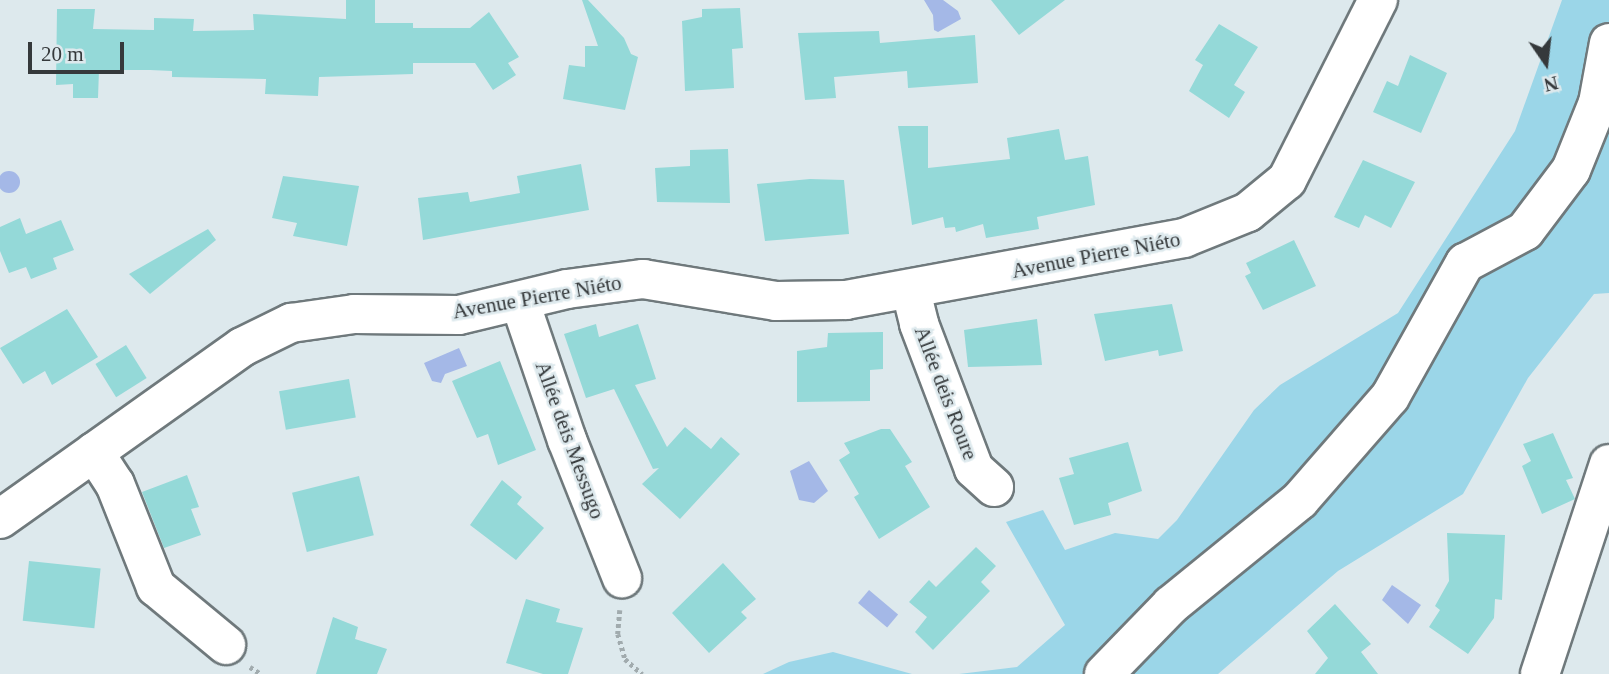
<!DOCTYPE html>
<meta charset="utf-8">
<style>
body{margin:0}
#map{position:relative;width:1609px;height:674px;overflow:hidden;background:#dde9ed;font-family:Georgia,serif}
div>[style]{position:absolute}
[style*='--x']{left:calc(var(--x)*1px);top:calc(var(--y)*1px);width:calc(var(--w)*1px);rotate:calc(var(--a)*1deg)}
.green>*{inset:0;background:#9bd6e8}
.water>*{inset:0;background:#a4b8e7;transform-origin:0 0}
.round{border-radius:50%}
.building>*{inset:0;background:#94d9d8;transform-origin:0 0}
.path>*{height:4.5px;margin-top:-2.25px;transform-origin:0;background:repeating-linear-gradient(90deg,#a1abae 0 3.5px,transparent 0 7px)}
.roads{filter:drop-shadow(2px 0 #6f797c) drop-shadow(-2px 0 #6f797c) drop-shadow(0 2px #6f797c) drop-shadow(0 -2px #6f797c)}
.minor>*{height:38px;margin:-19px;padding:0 19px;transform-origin:19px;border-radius:19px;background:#fff}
span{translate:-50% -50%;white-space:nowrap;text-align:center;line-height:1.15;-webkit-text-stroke:5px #dde9ed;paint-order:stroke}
.street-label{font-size:21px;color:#35393b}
.north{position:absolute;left:1511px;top:28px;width:70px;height:70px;-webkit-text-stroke:5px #dde9ed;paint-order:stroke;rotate:166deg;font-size:19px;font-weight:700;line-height:28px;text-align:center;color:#35393b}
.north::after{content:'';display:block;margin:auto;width:24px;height:32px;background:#35393b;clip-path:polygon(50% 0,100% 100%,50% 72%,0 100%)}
.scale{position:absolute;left:28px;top:42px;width:96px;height:32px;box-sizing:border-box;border:4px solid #35393b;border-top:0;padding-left:9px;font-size:21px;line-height:24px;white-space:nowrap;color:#35393b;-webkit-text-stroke:5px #dde9ed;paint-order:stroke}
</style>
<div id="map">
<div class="green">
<i style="clip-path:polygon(1562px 0,1609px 0,1609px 293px,1594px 294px,1528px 378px,1463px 494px,1338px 571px,1218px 674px,959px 674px,1017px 667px,1065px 625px,1006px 522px,1043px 510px,1065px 550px,1115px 533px,1158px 539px,1177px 520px,1254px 410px,1280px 385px,1398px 313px,1515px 131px)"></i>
<i style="clip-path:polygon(833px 652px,912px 674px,763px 674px,789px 662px)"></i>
</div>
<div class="water">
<i style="clip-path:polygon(924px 0,943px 0,958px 11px,961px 19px,938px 32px,934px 30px,933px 15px)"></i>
<i class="round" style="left:-2px;top:171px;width:22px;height:22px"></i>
<i style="clip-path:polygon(459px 348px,467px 366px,445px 374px,441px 383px,432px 381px,424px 363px)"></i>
<i style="clip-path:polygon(809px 461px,828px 491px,814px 503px,799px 500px,790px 471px)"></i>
<i style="clip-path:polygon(1392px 585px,1421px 605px,1408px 624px,1382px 600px)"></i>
<i style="left:869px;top:590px;width:38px;height:17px;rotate:40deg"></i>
</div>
<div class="building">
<i style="clip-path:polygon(346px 0,375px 0,375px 23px,413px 23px,413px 28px,470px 28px,489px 12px,519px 57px,508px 63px,516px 75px,493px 90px,475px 63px,413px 63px,413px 74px,319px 77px,318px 96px,265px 94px,266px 79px,172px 77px,172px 71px,150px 70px,99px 70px,98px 98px,73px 98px,73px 84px,56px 85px,57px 9px,95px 9px,93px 29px,154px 30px,154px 18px,194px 19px,193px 31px,254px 30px,253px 14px,346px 19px)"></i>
<i style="clip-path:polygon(582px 0,588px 0,624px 38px,631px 54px,638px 57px,625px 110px,563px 99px,569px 65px,585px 67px,585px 46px,598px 46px)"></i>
<i style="clip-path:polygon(991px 0,1065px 0,1019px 35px)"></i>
<i style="clip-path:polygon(740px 8px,743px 48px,732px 49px,734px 88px,685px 91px,682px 21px,702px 17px,702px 9px)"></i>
<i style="clip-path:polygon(1219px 24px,1258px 47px,1234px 85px,1245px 92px,1229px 118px,1189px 91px,1203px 65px,1195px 60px)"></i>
<i style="clip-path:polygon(879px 31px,880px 43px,975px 35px,978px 83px,908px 88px,907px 71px,834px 77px,836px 98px,805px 100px,798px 33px)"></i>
<i style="clip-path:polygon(1410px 55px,1447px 73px,1421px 133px,1373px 112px,1387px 81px,1398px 86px)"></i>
<i style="clip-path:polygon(898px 126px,928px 126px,928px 168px,1010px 159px,1007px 138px,1059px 129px,1065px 160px,1088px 156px,1095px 205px,1037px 217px,1039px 229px,986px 238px,983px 224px,956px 232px,955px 227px,945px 228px,943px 217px,912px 225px)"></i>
<i style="clip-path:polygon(728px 149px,730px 203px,657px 202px,655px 168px,690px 166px,690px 150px)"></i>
<i style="clip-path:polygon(1363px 160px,1415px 182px,1391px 228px,1365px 215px,1359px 228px,1334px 217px)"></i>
<i style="clip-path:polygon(581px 164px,589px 210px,423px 240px,418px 198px,468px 192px,470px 202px,520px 193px,517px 176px)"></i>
<i style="clip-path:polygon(283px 176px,359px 186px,347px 246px,293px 236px,297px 223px,272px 218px)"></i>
<i style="clip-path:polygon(810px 179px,844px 180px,849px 234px,765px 241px,757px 184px)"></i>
<i style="clip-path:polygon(20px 218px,26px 234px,61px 220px,74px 250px,53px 258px,57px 269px,31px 279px,26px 267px,9px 273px,0 251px,0 227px)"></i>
<i style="clip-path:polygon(208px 229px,216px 240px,150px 294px,129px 274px)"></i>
<i style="clip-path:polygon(1294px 240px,1316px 286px,1263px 310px,1245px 276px,1251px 273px,1246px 263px)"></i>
<i style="clip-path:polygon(1172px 304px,1183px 351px,1159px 356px,1158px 350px,1105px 361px,1094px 314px)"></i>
<i style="clip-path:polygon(67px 309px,98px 357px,52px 385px,45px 371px,23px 384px,0 348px)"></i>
<i style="clip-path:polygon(1037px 319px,1042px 365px,968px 367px,964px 330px)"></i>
<i style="clip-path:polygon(596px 324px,599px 337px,638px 324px,656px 379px,635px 385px,667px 447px,685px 427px,711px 449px,721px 437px,740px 454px,680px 519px,642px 484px,659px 468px,653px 469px,614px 389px,586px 398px,564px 334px)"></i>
<i style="clip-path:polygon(883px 332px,883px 369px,870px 370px,870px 401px,797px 402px,797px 351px,827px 347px,828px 333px)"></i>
<i style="left:126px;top:345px;width:39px;height:36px;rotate:58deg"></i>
<i style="clip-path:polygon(500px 361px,536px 450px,498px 465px,488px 434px,477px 438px,452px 381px)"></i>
<i style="left:349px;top:379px;width:39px;height:71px;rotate:80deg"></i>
<i style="clip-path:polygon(881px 429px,890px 429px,912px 462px,905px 466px,930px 507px,879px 539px,854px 497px,859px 494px,839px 460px,850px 453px,844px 443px)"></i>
<i style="clip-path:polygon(1553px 433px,1573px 478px,1566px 480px,1575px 499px,1542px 514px,1522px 466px,1531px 461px,1523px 444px)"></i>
<i style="clip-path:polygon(1128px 442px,1142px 491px,1108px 503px,1111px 515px,1074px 525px,1059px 478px,1074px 474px,1069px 458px)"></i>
<i style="clip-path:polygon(187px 475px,199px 507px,191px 509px,201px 535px,164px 548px,142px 492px)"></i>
<i style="left:359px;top:476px;width:61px;height:69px;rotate:76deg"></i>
<i style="clip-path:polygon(502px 480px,522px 497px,517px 504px,544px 528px,516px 560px,470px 525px)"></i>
<i style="clip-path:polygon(1447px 533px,1505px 535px,1502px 600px,1495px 599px,1494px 618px,1468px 654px,1429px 627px,1440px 610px,1435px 606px,1449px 581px)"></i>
<i style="clip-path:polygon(976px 547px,996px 566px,981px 582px,990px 591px,933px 650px,915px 632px,927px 617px,909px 602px,929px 580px,936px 587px)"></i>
<i style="left:29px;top:561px;width:72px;height:60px;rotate:6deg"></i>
<i style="clip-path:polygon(723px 563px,756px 599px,741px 612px,747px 618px,709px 653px,672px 613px)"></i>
<i style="clip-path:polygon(526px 599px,560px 609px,556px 622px,583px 628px,568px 674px,543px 674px,506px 663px)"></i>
<i style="clip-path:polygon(1335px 604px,1371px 644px,1361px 652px,1378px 674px,1315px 674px,1328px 658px,1307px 631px)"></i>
<i style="clip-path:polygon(333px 617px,358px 627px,355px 639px,387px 649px,377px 674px,316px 674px)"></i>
</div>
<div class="path">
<i style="--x:620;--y:610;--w:24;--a:95"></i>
<i style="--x:618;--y:634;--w:26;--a:74"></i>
<i style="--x:625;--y:659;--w:23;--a:41"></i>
<i style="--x:250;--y:667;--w:13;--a:32"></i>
</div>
<div class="roads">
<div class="minor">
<i style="--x:911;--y:291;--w:34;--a:76"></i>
<i style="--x:919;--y:324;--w:155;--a:69.2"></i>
<i style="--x:974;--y:469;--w:27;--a:42"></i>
<i style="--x:520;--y:302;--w:146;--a:71.2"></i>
<i style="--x:567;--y:440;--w:149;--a:68.3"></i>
<i style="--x:94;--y:452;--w:38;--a:57"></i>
<i style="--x:115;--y:484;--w:111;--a:68.3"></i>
<i style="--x:156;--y:587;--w:91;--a:39.6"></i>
<i style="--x:0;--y:519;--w:297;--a:-35.4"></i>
<i style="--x:242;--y:347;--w:55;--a:-26.1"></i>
<i style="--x:291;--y:323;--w:64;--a:-8.1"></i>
<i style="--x:354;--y:314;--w:105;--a:0.5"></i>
<i style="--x:459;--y:315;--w:111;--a:-13.5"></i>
<i style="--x:567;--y:289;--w:77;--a:-7.5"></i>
<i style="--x:643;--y:279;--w:135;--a:9.4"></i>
<i style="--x:776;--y:301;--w:70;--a:-0.8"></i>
<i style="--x:846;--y:300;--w:344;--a:-10.4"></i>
<i style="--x:1184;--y:238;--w:69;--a:-22.1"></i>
<i style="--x:1248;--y:212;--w:50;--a:-39.4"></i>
<i style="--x:1287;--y:180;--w:202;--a:-63.2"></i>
<i style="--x:1104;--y:674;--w:96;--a:-45.8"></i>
<i style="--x:1171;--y:605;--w:166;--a:-39.1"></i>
<i style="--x:1300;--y:500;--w:137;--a:-48.9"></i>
<i style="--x:1390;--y:397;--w:154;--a:-60.8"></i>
<i style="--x:1465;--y:263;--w:68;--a:-28.1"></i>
<i style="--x:1525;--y:231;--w:76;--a:-53"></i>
<i style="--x:1571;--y:170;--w:72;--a:-68.1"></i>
<i style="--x:1598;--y:103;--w:61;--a:-79.6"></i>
<i style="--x:1540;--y:674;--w:221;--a:-71.8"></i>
</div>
</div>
<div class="street-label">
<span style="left:1096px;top:255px;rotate:-11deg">Avenue Pierre Niéto</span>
<span style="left:537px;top:297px;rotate:-10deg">Avenue Pierre Niéto</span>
<span style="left:946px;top:393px;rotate:69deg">Allée deis Roure</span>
<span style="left:570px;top:440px;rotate:70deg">Allée deis Messugo</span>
</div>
<div class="north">N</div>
<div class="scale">20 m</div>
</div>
